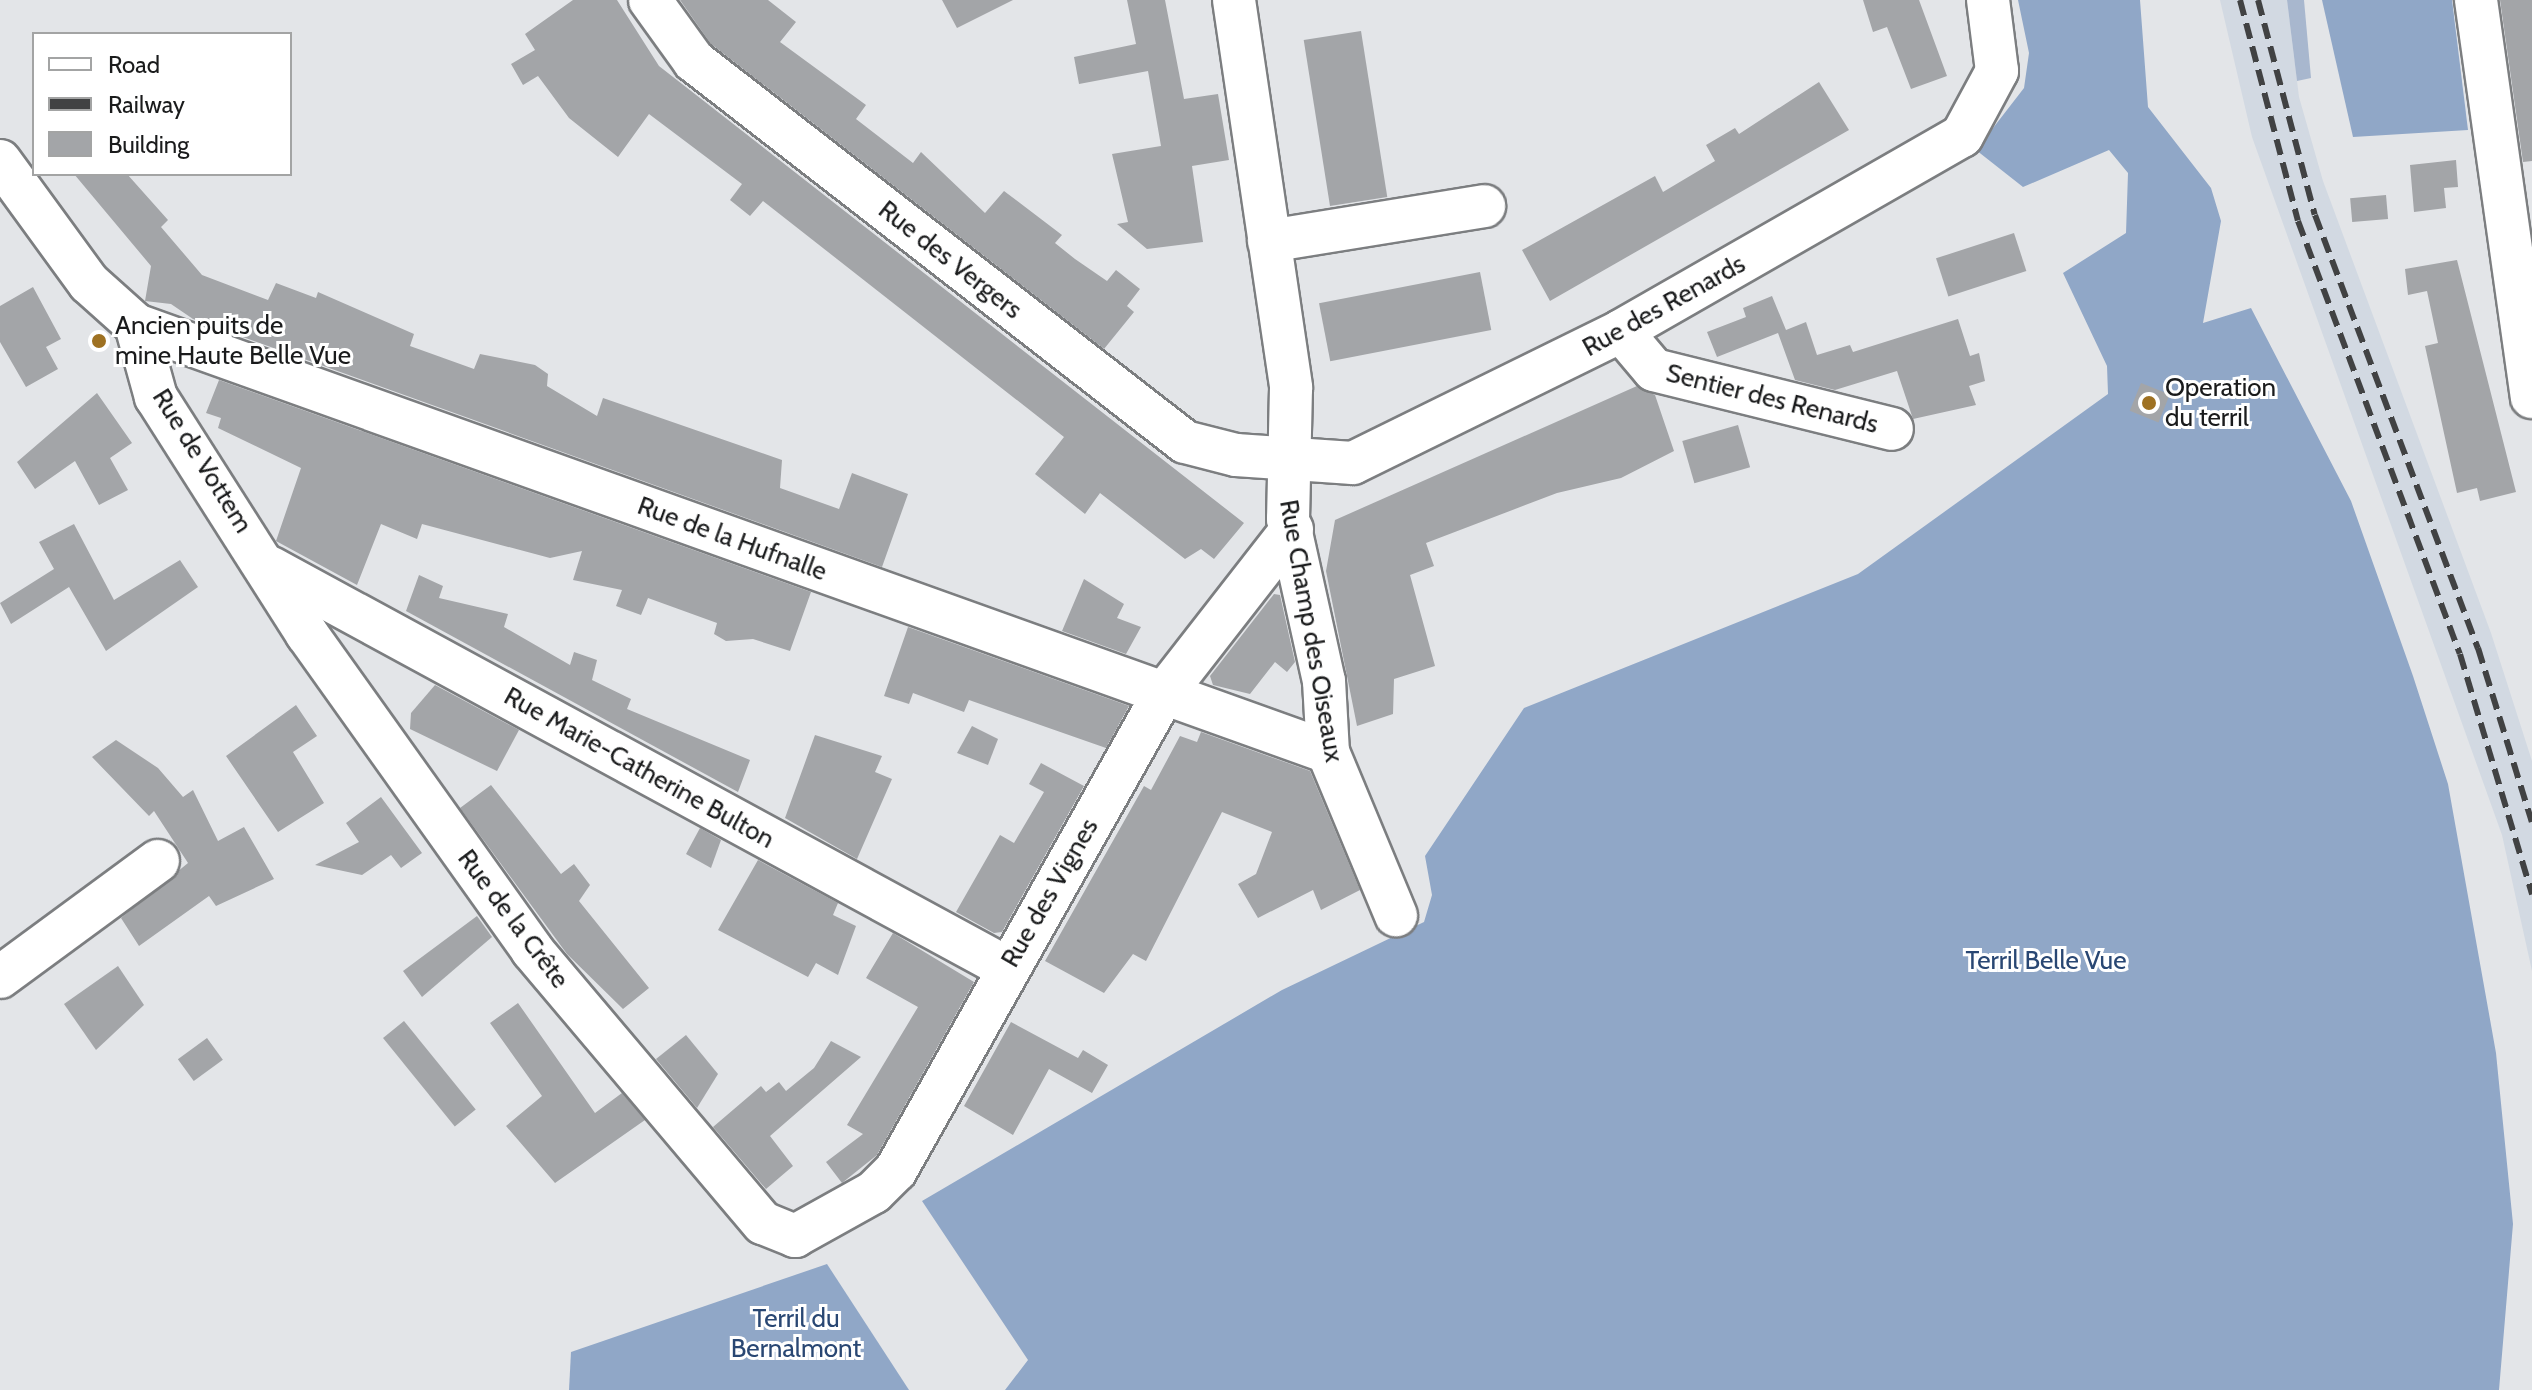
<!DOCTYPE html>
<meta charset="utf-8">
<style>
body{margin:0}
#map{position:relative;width:2532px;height:1390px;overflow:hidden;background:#e3e5e8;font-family:Cabin,sans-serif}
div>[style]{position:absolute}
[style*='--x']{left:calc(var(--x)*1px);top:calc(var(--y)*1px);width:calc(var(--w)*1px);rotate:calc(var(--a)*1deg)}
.built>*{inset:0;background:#d2d9e2}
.green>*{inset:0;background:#a8b7ce}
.forest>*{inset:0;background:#90a7c7}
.building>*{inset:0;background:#a3a5a8;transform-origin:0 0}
.roads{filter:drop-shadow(2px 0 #7c7e80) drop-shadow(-2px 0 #7c7e80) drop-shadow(0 2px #7c7e80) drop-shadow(0 -2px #7c7e80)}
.minor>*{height:42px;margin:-21px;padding:0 21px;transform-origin:21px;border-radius:21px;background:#fff}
.rail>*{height:6px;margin-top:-3px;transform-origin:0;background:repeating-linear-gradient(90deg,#414243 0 16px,transparent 0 24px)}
.dots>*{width:22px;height:22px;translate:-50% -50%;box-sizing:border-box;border:4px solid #fff;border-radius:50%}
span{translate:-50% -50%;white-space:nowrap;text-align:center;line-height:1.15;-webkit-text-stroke:6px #fff;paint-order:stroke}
.street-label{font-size:26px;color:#1a1b1c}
.poi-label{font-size:26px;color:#1a1b1c}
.left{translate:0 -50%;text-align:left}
.park-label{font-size:26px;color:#294773}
.legend{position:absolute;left:32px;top:32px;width:260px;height:144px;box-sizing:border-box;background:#fff;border:2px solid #a3a4a4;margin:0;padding:10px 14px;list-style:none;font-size:24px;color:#1a1b1c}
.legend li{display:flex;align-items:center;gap:16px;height:40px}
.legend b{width:40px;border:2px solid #a3a4a4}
</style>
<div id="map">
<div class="built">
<i style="clip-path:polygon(2220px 0,2287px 0,2299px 97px,2323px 181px,2491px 633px,2532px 761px,2532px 971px,2502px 835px,2252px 137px)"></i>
</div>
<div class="green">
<i style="clip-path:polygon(2287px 0,2304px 0,2311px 78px,2297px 81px)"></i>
</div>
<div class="forest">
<i style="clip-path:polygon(2018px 0,2140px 0,2148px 107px,2211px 188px,2221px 221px,2203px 323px,2251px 308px,2351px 501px,2413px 676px,2448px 784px,2496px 1053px,2513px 1224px,2499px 1390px,1005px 1390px,1028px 1360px,922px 1201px,1282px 990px,1424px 922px,1432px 895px,1425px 856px,1524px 708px,1858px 574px,2108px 394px,2107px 366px,2063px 273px,2126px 233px,2128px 173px,2109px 150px,2023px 187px,1976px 150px,2024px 88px,2029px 53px)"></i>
<i style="clip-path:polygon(2322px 0,2452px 0,2468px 130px,2353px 137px)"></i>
<i style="clip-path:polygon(827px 1264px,909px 1390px,569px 1390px,571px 1352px)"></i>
</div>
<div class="building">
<i style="clip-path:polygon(573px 0,617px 0,659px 66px,1244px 523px,1214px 559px,1201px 549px,1185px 559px,1100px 493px,1085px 514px,1035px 474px,1064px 437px,763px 201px,750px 216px,730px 200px,742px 184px,649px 114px,618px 157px,569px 118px,538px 76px,523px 85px,511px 64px,535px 50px,525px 34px)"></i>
<i style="clip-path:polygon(680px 0,768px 0,796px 22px,780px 42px,866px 105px,856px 119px,913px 163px,921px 152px,985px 213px,1004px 191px,1062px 235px,1055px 243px,1075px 259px,1107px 281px,1116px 270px,1140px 289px,1127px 306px,1134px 312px,1104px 349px,711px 44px)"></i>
<i style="clip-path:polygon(942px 0,1013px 0,957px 28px)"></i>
<i style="clip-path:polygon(1127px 0,1165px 0,1184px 99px,1218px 94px,1229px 160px,1192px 166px,1203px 242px,1147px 249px,1117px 224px,1128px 222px,1112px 154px,1161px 146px,1148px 71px,1079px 84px,1074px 57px,1136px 44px)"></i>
<i style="clip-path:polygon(1863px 0,1919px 0,1947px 76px,1911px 89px,1887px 27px,1873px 32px)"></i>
<i style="clip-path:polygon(2500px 0,2532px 0,2532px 161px,2523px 162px)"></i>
<i style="left:1361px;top:31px;width:168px;height:58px;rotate:81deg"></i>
<i style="clip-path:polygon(1819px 82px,1849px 130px,1550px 301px,1522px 250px,1655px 176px,1663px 192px,1715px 161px,1706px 145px,1735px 128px,1739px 134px)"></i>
<i style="clip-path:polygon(2456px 160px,2458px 187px,2444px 188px,2446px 208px,2414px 212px,2410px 165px)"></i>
<i style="clip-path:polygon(74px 174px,127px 174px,168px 220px,161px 227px,202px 275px,268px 300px,276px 283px,316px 298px,318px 292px,414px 334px,410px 346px,474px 369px,480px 354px,535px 365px,548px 374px,547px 386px,597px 416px,603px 398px,782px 460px,780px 488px,839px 509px,852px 473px,908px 494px,882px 567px,193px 319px,171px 304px,145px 301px,151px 266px)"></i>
<i style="left:2386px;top:195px;width:24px;height:36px;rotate:85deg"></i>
<i style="left:2014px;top:233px;width:40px;height:82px;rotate:72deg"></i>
<i style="clip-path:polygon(2457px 260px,2516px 492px,2480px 501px,2477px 488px,2457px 493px,2425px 346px,2438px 343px,2427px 291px,2408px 295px,2405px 269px)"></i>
<i style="left:1480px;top:272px;width:59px;height:164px;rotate:79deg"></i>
<i style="clip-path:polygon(33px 287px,61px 339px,46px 347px,58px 369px,26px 387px,0 342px,0 306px)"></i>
<i style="clip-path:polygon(1772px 296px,1786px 330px,1806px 322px,1817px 355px,1850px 345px,1853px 352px,1958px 319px,1970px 356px,1979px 353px,1985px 381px,1969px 386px,1976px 405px,1913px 419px,1897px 371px,1835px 390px,1795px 380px,1778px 333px,1717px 357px,1707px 332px,1746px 317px,1743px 308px)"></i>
<i style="clip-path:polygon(219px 380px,811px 592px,790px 651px,753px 639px,726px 641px,714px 634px,717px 623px,648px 598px,641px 615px,616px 606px,622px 590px,573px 580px,582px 551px,550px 558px,422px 524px,417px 539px,381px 524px,357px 585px,276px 541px,301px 468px,218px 428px,221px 418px,206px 413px)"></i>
<i style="left:2141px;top:383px;width:31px;height:30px;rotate:22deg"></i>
<i style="clip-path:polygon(1637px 386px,1655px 395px,1674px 451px,1621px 478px,1557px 493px,1426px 543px,1434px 566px,1410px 575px,1435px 666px,1394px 679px,1393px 714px,1357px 726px,1326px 571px,1335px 520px)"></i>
<i style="clip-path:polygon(97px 393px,132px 443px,110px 458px,128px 490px,99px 505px,75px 461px,35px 489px,17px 462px)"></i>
<i style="left:1738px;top:425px;width:44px;height:58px;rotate:74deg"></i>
<i style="clip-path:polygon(74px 524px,114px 600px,180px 560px,198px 587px,106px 651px,69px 587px,11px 624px,0 603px,54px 569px,39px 542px)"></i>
<i style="clip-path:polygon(419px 575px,443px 586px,439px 598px,508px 614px,504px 627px,570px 665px,574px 652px,597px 660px,592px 680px,631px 699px,627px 709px,750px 760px,738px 792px,406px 611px)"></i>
<i style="clip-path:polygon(1084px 579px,1124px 604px,1117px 618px,1141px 627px,1126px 654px,1062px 631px)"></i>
<i style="clip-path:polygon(1274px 594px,1280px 595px,1295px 662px,1287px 672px,1275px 662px,1250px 694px,1213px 685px,1210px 676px)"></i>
<i style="clip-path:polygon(908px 627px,1129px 706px,1106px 748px,969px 700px,964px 712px,913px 693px,909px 704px,884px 696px)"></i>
<i style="clip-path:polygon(435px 685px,519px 730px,497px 771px,410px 729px,411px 713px)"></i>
<i style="clip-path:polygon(296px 705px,317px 736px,293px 752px,324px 803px,278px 832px,226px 756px)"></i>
<i style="clip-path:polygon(972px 726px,998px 739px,988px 765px,957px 753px)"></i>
<i style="clip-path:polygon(1201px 732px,1310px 771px,1360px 890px,1321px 910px,1313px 890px,1258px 918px,1238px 884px,1256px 874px,1272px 832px,1222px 812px,1146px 961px,1133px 954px,1104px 993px,1045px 961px,1144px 786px,1151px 790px,1180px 736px,1197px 742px)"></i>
<i style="clip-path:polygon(815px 735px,882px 756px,875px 772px,892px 779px,857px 859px,785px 818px)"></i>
<i style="clip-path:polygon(116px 740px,158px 768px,183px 797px,193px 790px,218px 841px,244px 827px,274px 879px,216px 906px,209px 896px,139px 946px,121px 918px,188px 863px,154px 811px,149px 816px,92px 757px)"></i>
<i style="clip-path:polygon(1041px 763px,1084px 786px,1002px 932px,994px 933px,956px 912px,1000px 835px,1014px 843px,1044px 792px,1029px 784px)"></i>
<i style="clip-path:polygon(491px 785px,561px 874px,574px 864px,590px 885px,579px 901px,649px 988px,623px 1009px,567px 954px,460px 808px)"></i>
<i style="clip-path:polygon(381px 797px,422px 853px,401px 868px,391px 855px,362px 875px,315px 865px,359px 842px,346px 823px)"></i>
<i style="clip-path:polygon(700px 828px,721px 840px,711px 868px,686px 854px)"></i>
<i style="clip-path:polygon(758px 860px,838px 903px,833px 915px,856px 926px,838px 975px,816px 963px,808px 977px,718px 930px)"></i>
<i style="clip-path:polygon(477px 916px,492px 937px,422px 997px,403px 971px)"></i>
<i style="clip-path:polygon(893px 933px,974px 982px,877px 1155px,842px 1183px,826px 1162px,863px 1134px,847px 1125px,918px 1007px,866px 978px)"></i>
<i style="clip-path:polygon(118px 966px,144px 1005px,96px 1050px,64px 1004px)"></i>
<i style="clip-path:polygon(518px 1003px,595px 1113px,622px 1093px,645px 1120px,555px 1183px,506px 1126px,542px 1096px,490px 1023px)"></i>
<i style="left:404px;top:1021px;width:114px;height:27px;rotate:51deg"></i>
<i style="clip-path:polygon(1011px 1022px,1078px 1058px,1083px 1050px,1108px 1065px,1092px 1093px,1049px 1069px,1013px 1135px,964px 1106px)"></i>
<i style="clip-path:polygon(686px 1035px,718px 1074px,697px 1108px,656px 1059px)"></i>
<i style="left:207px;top:1038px;width:27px;height:36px;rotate:54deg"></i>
<i style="clip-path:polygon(831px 1041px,861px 1057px,770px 1136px,793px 1166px,766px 1189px,713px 1127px,761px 1086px,766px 1092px,779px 1082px,786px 1091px,814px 1068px)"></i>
</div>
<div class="roads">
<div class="minor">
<i style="--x:650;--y:0;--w:75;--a:54.2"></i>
<i style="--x:694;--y:61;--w:621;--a:37.81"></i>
<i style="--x:1185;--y:442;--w:53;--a:14.3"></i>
<i style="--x:1236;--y:455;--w:117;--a:3.9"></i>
<i style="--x:1353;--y:463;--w:299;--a:-26.2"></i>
<i style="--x:1621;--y:331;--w:393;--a:-29.8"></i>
<i style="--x:1962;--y:136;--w:74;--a:-61.7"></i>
<i style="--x:1997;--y:71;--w:72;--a:-97.2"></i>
<i style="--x:1234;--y:0;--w:392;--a:81.6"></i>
<i style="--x:1291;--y:388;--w:131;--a:91.3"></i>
<i style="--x:1288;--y:519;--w:166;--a:77.5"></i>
<i style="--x:1324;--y:681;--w:71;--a:86.8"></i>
<i style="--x:1328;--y:752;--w:177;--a:67.4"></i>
<i style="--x:2476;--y:0;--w:401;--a:82"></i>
<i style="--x:0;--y:161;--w:151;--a:53.9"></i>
<i style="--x:89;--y:283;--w:63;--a:41.8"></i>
<i style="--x:136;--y:325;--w:75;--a:74.5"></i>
<i style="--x:156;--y:397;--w:281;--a:57.5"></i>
<i style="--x:307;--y:634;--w:388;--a:54.5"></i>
<i style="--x:532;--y:950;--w:358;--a:49.8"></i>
<i style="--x:763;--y:1223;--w:35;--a:22"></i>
<i style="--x:795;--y:1236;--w:90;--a:-29.1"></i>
<i style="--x:874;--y:1192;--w:31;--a:-45"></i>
<i style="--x:896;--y:1170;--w:545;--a:-60.66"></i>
<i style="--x:1163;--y:695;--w:210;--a:-52.1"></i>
<i style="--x:1269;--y:241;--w:218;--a:-9.2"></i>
<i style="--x:136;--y:325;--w:1266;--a:19.71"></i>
<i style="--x:1621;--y:331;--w:51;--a:49.8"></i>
<i style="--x:1654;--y:370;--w:245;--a:13.9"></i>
<i style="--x:271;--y:568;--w:838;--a:28.52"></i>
<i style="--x:0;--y:977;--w:196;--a:-36.3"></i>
</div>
</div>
<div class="rail">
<i style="--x:2240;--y:0;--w:228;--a:75.3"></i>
<i style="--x:2298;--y:221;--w:462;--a:69.5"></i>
<i style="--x:2460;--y:654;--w:251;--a:73.3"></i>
<i style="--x:2258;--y:0;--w:222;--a:75.2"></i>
<i style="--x:2315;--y:215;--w:463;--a:69.4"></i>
<i style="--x:2478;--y:648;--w:182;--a:72.8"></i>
</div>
<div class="dots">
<i style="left:99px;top:341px;background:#9e7122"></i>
<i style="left:2149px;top:403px;background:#9e7122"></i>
</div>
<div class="street-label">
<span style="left:950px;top:260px;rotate:38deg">Rue des Vergers</span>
<span style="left:1664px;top:306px;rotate:-29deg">Rue des Renards</span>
<span style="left:1772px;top:399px;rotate:14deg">Sentier des Renards</span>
<span style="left:202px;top:461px;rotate:58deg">Rue de Vottem</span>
<span style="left:732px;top:539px;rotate:20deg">Rue de la Hufnalle</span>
<span style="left:1311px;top:631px;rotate:80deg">Rue Champ des Oiseaux</span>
<span style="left:639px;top:768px;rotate:29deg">Rue Marie-Catherine Bulton</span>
<span style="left:1050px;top:893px;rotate:-60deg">Rue des Vignes</span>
<span style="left:513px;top:919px;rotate:53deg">Rue de la Crête</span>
</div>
<div class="poi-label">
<span class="left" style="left:115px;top:341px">Ancien puits de<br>mine Haute Belle Vue</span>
<span class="left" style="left:2165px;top:403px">Operation<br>du terril</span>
</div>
<div class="park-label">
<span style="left:2046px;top:961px">Terril Belle Vue</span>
<span style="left:796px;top:1334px">Terril du<br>Bernalmont</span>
</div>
<ul class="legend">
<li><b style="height:10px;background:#fff"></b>Road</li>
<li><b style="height:10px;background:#414243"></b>Railway</li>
<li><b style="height:22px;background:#a3a5a8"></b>Building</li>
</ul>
</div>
